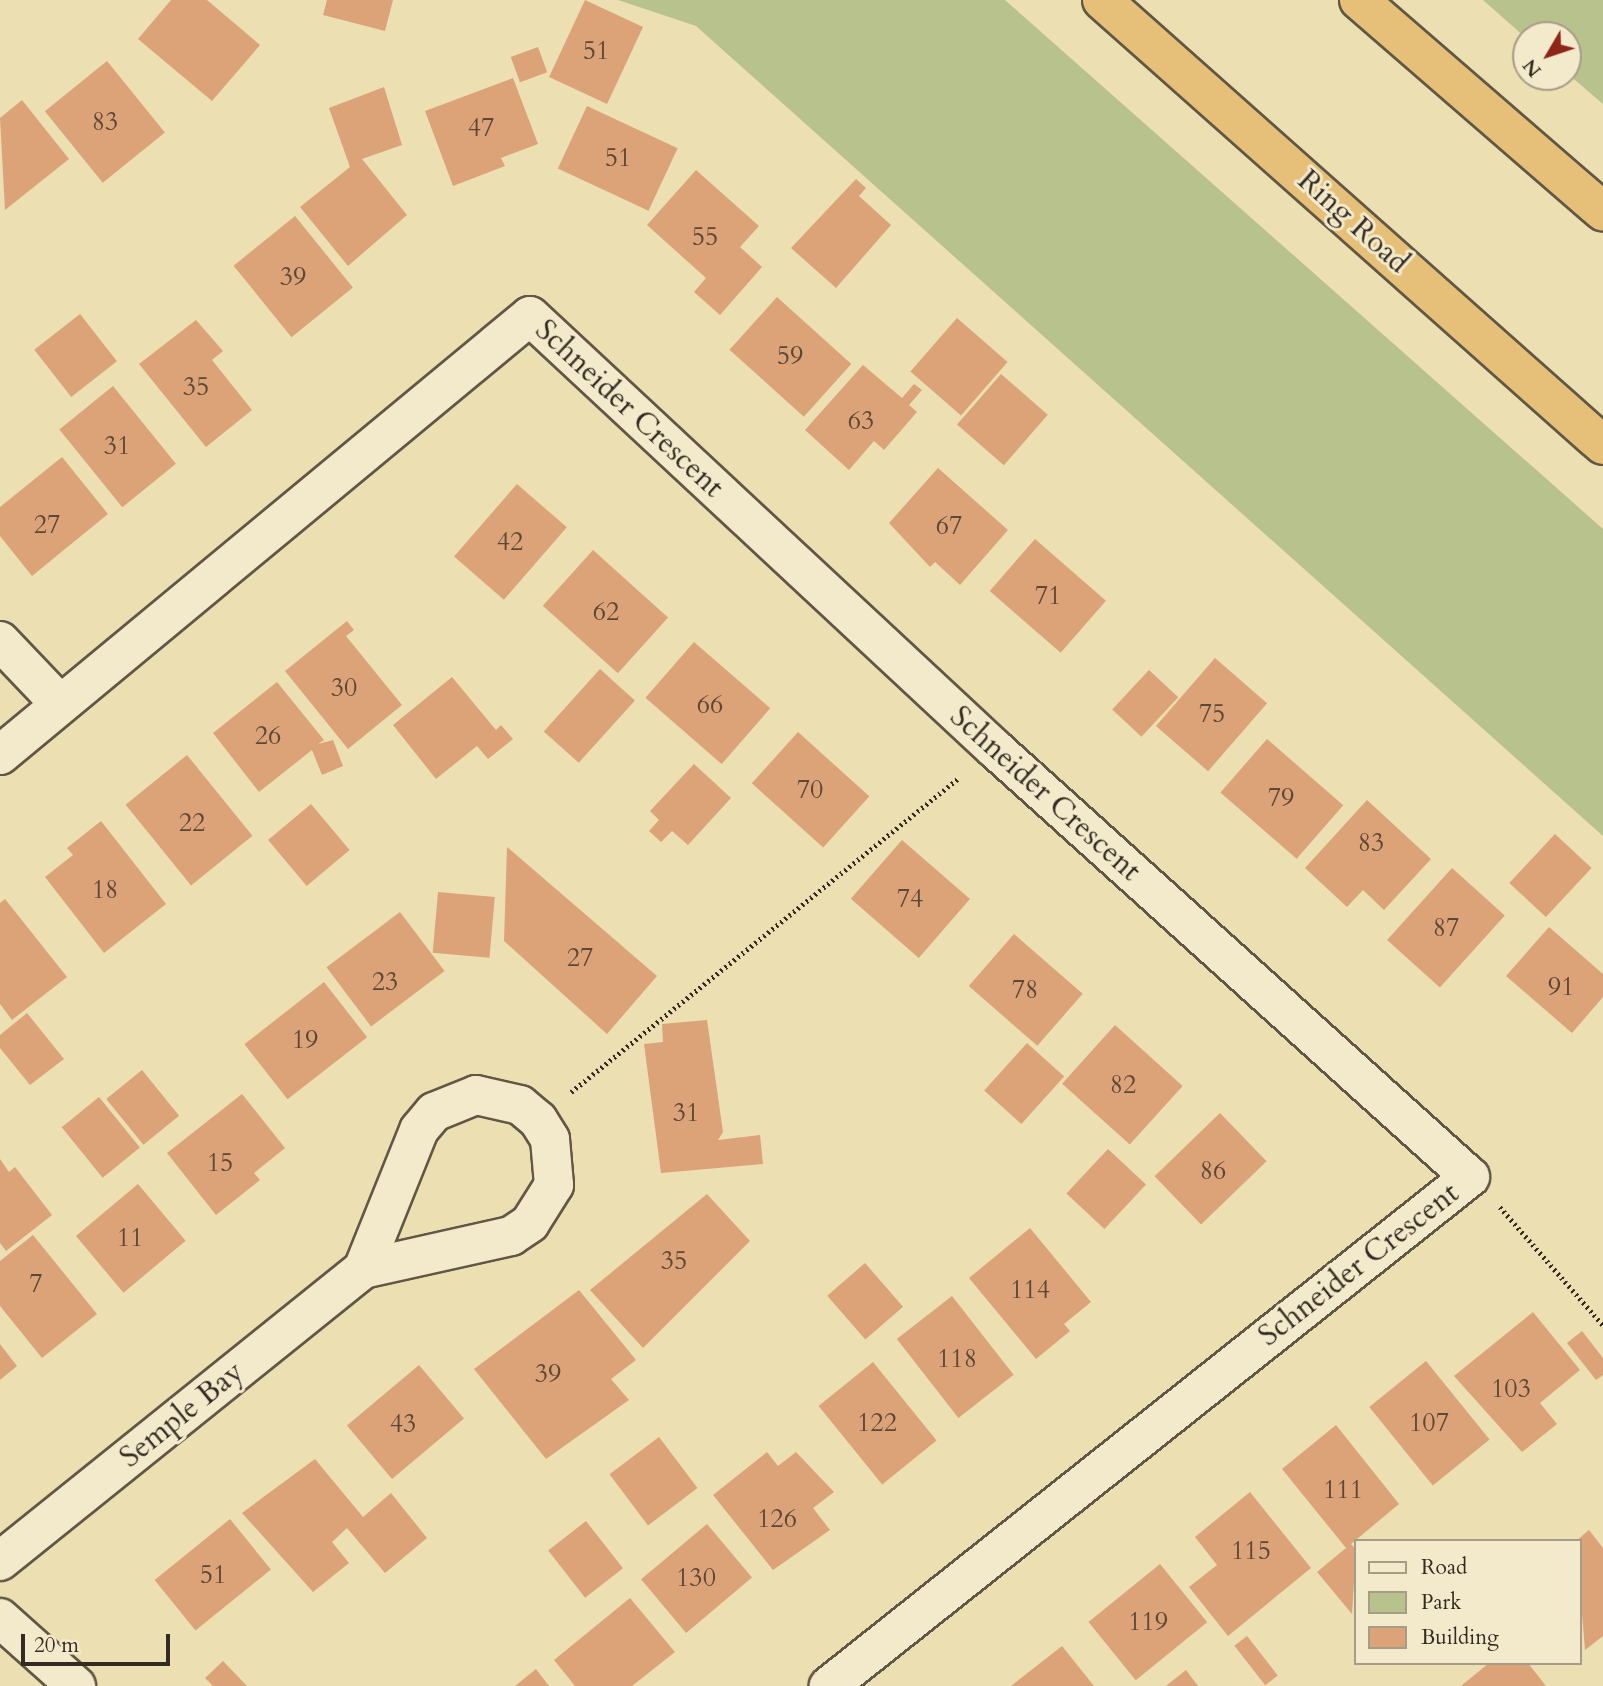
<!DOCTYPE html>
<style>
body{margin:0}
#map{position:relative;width:1603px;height:1686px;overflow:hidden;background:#ecdfb1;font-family:Cardo,serif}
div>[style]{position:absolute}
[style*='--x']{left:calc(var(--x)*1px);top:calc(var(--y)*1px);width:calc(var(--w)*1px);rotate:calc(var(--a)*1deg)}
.green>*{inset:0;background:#b8c28c}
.building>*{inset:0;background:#dca379;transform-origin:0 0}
.path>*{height:4.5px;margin-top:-2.25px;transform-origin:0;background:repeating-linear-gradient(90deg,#332a21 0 2px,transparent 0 5.5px)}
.roads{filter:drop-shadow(2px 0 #615745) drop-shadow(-2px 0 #615745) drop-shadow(0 2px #615745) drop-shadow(0 -2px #615745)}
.street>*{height:38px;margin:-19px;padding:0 19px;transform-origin:19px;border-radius:19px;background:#f3eacc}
.secondary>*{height:38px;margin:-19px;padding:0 19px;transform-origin:19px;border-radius:19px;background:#f3eacc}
.highway>*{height:38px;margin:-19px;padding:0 19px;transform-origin:19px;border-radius:19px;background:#e6c078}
span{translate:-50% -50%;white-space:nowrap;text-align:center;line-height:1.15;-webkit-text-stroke:6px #f3eacc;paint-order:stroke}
.number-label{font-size:26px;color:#5d4837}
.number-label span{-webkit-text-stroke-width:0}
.street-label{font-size:30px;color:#332a21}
.legend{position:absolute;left:1354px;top:1539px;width:228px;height:126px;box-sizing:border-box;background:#f3eacc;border:2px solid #a69d88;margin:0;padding:9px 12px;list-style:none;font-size:21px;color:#332a21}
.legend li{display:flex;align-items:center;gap:14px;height:35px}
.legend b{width:35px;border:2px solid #a69d88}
.north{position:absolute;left:1512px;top:21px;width:70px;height:70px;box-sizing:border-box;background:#f3eacc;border:2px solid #a69d88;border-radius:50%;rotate:231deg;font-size:19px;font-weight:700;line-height:28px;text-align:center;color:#332a21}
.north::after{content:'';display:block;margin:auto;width:24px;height:32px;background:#8f2418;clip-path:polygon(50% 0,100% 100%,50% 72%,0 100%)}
.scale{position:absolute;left:21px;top:1634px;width:149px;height:32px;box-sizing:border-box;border:4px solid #332a21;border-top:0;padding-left:9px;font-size:21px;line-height:24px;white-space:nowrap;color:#332a21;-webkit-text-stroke:5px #f3eacc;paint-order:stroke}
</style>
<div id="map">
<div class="green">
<i style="clip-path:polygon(618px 0,1005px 0,1603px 529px,1603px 836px,696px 26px)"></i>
<i style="clip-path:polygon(1483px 0,1603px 0,1603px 104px,1568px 74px,1568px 35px,1526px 38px)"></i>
</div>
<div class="building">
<i style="clip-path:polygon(171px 0,207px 0,260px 45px,212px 101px,138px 39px)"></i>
<i style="clip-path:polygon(327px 0,393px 0,385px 31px,323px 15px)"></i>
<i style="left:585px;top:0;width:64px;height:85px;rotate:25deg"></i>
<i style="left:538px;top:47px;width:27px;height:29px;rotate:70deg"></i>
<i style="left:107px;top:61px;width:92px;height:80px;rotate:51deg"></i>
<i style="clip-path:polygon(513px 78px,538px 144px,501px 158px,505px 166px,453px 186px,425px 111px)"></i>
<i style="clip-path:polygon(384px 87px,402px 145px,362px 159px,407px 215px,348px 266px,300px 207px,350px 167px,329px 108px)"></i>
<i style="clip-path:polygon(22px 100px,69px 159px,5px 210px,0 118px)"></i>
<i style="left:587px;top:106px;width:100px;height:69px;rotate:25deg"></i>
<i style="clip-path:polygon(696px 170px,759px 226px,740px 247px,762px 267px,720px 315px,694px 292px,706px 278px,647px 225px)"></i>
<i style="clip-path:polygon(856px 179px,866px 188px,859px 196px,891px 225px,836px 288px,791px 248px)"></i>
<i style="left:295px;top:216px;width:92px;height:79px;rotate:51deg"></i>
<i style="left:777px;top:297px;width:100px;height:71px;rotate:42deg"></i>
<i style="left:80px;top:314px;width:60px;height:58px;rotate:52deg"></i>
<i style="left:957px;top:318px;width:67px;height:71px;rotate:41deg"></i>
<i style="clip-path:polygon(196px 320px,223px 351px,212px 360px,252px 410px,206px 447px,139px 364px)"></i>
<i style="clip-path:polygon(863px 365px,902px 398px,914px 384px,922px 390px,909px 405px,917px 412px,884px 450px,874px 441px,849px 470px,805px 430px)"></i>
<i style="left:1001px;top:374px;width:62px;height:67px;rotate:41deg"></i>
<i style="left:113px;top:386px;width:100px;height:69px;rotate:51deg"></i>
<i style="clip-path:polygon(62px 457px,108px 514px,32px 576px,0 536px,0 507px)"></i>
<i style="clip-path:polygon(938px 468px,1008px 530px,960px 585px,935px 562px,930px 567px,889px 523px)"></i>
<i style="left:517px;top:484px;width:66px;height:96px;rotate:41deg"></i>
<i style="left:1035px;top:539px;width:94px;height:69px;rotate:41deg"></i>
<i style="left:593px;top:550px;width:101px;height:75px;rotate:42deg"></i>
<i style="clip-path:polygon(347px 621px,354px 630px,346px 636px,402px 705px,348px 749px,285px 671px)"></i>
<i style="left:694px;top:642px;width:101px;height:74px;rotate:41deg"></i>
<i style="left:1215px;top:658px;width:69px;height:90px;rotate:41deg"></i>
<i style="left:600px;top:669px;width:47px;height:84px;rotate:42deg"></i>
<i style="left:1149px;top:670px;width:40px;height:54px;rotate:43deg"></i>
<i style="clip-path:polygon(452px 677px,496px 730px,501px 725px,513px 739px,488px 759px,477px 746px,436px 779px,393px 725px)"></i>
<i style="clip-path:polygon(277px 682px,324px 740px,318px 744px,333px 740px,343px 766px,322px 775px,312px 750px,259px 792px,213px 733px)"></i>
<i style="left:798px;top:732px;width:96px;height:69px;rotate:42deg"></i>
<i style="left:1267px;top:739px;width:101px;height:71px;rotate:41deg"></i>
<i style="left:187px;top:755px;width:104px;height:79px;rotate:51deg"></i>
<i style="clip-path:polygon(694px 764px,731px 798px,688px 845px,672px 831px,661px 842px,649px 831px,659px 820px,650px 811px)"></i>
<i style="clip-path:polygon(1367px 800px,1431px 859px,1384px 910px,1363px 890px,1347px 907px,1305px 868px)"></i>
<i style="left:311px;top:804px;width:60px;height:56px;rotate:50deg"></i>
<i style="clip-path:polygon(101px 821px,166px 904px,104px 953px,45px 877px,73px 855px,67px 848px)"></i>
<i style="left:1555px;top:834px;width:50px;height:67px;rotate:43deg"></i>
<i style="left:902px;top:840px;width:90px;height:78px;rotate:41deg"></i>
<i style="clip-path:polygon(507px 847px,657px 976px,607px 1034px,504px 941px)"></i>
<i style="left:1452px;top:868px;width:71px;height:97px;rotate:42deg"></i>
<i style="left:438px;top:892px;width:57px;height:61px;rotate:5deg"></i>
<i style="clip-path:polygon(5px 899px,67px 977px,12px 1020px,0 1004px,0 903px)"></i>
<i style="left:400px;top:912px;width:74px;height:92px;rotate:53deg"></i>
<i style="clip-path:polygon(1549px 927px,1603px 974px,1603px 997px,1572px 1033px,1506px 976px)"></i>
<i style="left:1014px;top:934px;width:91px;height:69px;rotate:41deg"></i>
<i style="left:324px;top:982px;width:70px;height:101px;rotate:52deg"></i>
<i style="clip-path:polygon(27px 1013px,64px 1059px,30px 1085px,0 1048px,0 1035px)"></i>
<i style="clip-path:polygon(707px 1020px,723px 1132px,718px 1140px,760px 1135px,763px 1164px,661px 1173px,644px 1044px,663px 1042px,662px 1024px)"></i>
<i style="left:1115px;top:1025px;width:91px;height:79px;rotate:42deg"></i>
<i style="left:1027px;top:1043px;width:50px;height:64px;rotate:42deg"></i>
<i style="left:142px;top:1070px;width:59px;height:46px;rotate:51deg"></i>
<i style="clip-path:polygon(242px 1094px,285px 1148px,254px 1173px,260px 1180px,216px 1215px,167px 1153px)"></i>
<i style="left:99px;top:1097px;width:65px;height:48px;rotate:51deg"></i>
<i style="left:1220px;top:1113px;width:67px;height:91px;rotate:46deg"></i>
<i style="left:1108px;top:1149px;width:52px;height:61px;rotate:43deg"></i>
<i style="clip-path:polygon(0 1159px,9px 1172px,15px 1167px,52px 1215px,6px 1251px,0 1243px)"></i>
<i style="left:138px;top:1184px;width:74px;height:81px;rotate:50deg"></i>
<i style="clip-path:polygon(707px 1194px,750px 1241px,643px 1348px,590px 1290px)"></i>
<i style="clip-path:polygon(1030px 1228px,1091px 1302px,1064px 1324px,1070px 1331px,1036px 1359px,969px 1278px)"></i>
<i style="clip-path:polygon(33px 1235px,97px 1314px,42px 1358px,0 1306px,0 1261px)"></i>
<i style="left:865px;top:1263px;width:58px;height:50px;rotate:49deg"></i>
<i style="clip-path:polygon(579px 1290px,636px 1360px,611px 1379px,629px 1400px,546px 1459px,474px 1369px)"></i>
<i style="left:952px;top:1296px;width:100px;height:70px;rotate:52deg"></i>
<i style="clip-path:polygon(1533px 1312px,1580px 1370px,1540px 1403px,1557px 1424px,1522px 1452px,1454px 1376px)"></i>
<i style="clip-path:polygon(1582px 1331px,1603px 1358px,1603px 1375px,1596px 1380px,1567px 1343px)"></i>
<i style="clip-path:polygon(0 1344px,17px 1366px,0 1380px)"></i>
<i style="left:1426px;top:1361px;width:101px;height:73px;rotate:51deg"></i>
<i style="left:873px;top:1362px;width:101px;height:70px;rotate:51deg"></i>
<i style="left:419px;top:1365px;width:70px;height:94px;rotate:50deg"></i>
<i style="clip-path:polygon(1336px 1425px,1399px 1504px,1351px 1544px,1356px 1550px,1352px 1614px,1317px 1572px,1346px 1548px,1282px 1469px)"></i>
<i style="left:659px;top:1437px;width:64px;height:62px;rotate:53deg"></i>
<i style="clip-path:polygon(767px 1452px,778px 1466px,796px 1452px,834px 1492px,813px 1508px,830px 1530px,773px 1570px,713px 1495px)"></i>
<i style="clip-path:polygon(315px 1459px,363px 1517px,391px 1493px,427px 1538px,385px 1573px,347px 1528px,332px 1542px,349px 1563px,313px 1592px,242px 1513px)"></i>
<i style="clip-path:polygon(1250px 1492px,1311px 1568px,1228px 1636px,1189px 1587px,1217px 1565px,1195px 1537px)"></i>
<i style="left:230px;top:1519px;width:65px;height:97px;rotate:51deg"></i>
<i style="left:586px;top:1521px;width:60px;height:48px;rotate:52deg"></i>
<i style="left:707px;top:1524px;width:70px;height:86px;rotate:50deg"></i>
<i style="clip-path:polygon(1589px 1530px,1603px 1548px,1603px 1636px,1585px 1650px,1576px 1541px)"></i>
<i style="left:1160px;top:1564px;width:75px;height:92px;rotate:51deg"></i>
<i style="clip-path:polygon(630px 1598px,675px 1652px,632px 1686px,575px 1686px,554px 1660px)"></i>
<i style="left:1247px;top:1636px;width:50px;height:16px;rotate:52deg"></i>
<i style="clip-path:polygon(1062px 1646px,1094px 1686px,1011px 1686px)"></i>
<i style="clip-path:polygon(223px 1661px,247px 1686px,213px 1686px,205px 1678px)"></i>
<i style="clip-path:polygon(1489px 1663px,1528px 1663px,1546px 1686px,1461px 1686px)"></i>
<i style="clip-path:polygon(536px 1669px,549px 1686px,515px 1686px)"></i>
<i style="clip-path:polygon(1186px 1670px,1198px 1686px,1166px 1686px)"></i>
</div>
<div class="path">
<i style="--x:571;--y:1092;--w:499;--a:-39"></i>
<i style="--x:1500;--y:1207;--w:157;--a:48.9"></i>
</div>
<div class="roads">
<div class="street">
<i style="--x:0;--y:641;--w:87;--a:46.4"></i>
<i style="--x:0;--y:755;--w:688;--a:-39.64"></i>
<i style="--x:530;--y:316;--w:635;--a:42.96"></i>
<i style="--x:995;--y:749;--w:639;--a:42.02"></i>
<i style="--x:1470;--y:1177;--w:819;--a:141.55"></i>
<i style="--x:0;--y:1561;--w:466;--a:-38.8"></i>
<i style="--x:363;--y:1269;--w:152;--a:-12.6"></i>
<i style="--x:511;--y:1236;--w:23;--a:-34"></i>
<i style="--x:530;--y:1223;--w:45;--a:-57.7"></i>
<i style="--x:554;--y:1185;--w:46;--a:-95"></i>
<i style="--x:550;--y:1139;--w:22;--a:-122"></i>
<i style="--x:538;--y:1120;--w:23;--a:-140"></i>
<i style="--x:520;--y:1105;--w:45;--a:-167.2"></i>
<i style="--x:476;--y:1095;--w:45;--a:158"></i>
<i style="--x:434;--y:1112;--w:23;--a:130"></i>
<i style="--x:419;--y:1130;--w:150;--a:111.9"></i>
</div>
<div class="secondary">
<i style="--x:0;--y:1618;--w:102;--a:41.8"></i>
</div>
<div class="highway">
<i style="--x:1102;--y:0;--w:670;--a:41.61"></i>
<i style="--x:1359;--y:0;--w:323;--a:40.9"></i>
</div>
</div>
<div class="number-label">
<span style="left:596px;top:51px">51</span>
<span style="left:105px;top:122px">83</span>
<span style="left:481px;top:128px">47</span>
<span style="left:618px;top:158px">51</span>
<span style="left:705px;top:237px">55</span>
<span style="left:293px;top:277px">39</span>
<span style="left:790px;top:356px">59</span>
<span style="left:196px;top:387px">35</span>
<span style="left:861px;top:421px">63</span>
<span style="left:117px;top:446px">31</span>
<span style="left:47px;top:525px">27</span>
<span style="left:949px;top:526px">67</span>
<span style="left:510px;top:542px">42</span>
<span style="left:1048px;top:596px">71</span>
<span style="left:606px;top:612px">62</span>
<span style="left:344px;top:688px">30</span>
<span style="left:710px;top:705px">66</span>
<span style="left:1212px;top:714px">75</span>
<span style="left:268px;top:736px">26</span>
<span style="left:810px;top:790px">70</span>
<span style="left:1281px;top:798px">79</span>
<span style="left:192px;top:823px">22</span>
<span style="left:1371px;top:843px">83</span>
<span style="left:105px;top:890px">18</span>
<span style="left:910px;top:899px">74</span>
<span style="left:1446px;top:928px">87</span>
<span style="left:580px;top:958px">27</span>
<span style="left:385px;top:982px">23</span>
<span style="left:1561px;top:987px">91</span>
<span style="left:1025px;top:990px">78</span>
<span style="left:305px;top:1040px">19</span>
<span style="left:1123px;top:1085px">82</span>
<span style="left:686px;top:1113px">31</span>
<span style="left:220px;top:1163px">15</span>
<span style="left:1213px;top:1171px">86</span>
<span style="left:130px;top:1238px">11</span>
<span style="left:674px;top:1261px">35</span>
<span style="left:36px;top:1284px">7</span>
<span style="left:1030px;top:1290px">114</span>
<span style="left:957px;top:1359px">118</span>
<span style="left:548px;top:1374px">39</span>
<span style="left:1511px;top:1389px">103</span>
<span style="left:877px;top:1423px">122</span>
<span style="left:1429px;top:1423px">107</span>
<span style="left:403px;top:1424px">43</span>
<span style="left:1343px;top:1490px">111</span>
<span style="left:777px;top:1519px">126</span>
<span style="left:1251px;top:1551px">115</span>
<span style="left:213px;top:1575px">51</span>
<span style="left:696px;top:1578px">130</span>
<span style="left:1148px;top:1622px">119</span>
</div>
<div class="street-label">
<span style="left:1353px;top:222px;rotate:42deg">Ring Road</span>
<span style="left:629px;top:409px;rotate:43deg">Schneider Crescent</span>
<span style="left:1045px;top:794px;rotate:42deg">Schneider Crescent</span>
<span style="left:1359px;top:1265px;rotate:-38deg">Schneider Crescent</span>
<span style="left:182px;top:1415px;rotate:-39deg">Semple Bay</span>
</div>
<ul class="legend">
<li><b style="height:9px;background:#f3eacc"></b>Road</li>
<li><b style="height:19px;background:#b8c28c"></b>Park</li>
<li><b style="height:19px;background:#dca379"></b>Building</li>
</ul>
<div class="north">N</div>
<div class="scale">20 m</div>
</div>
